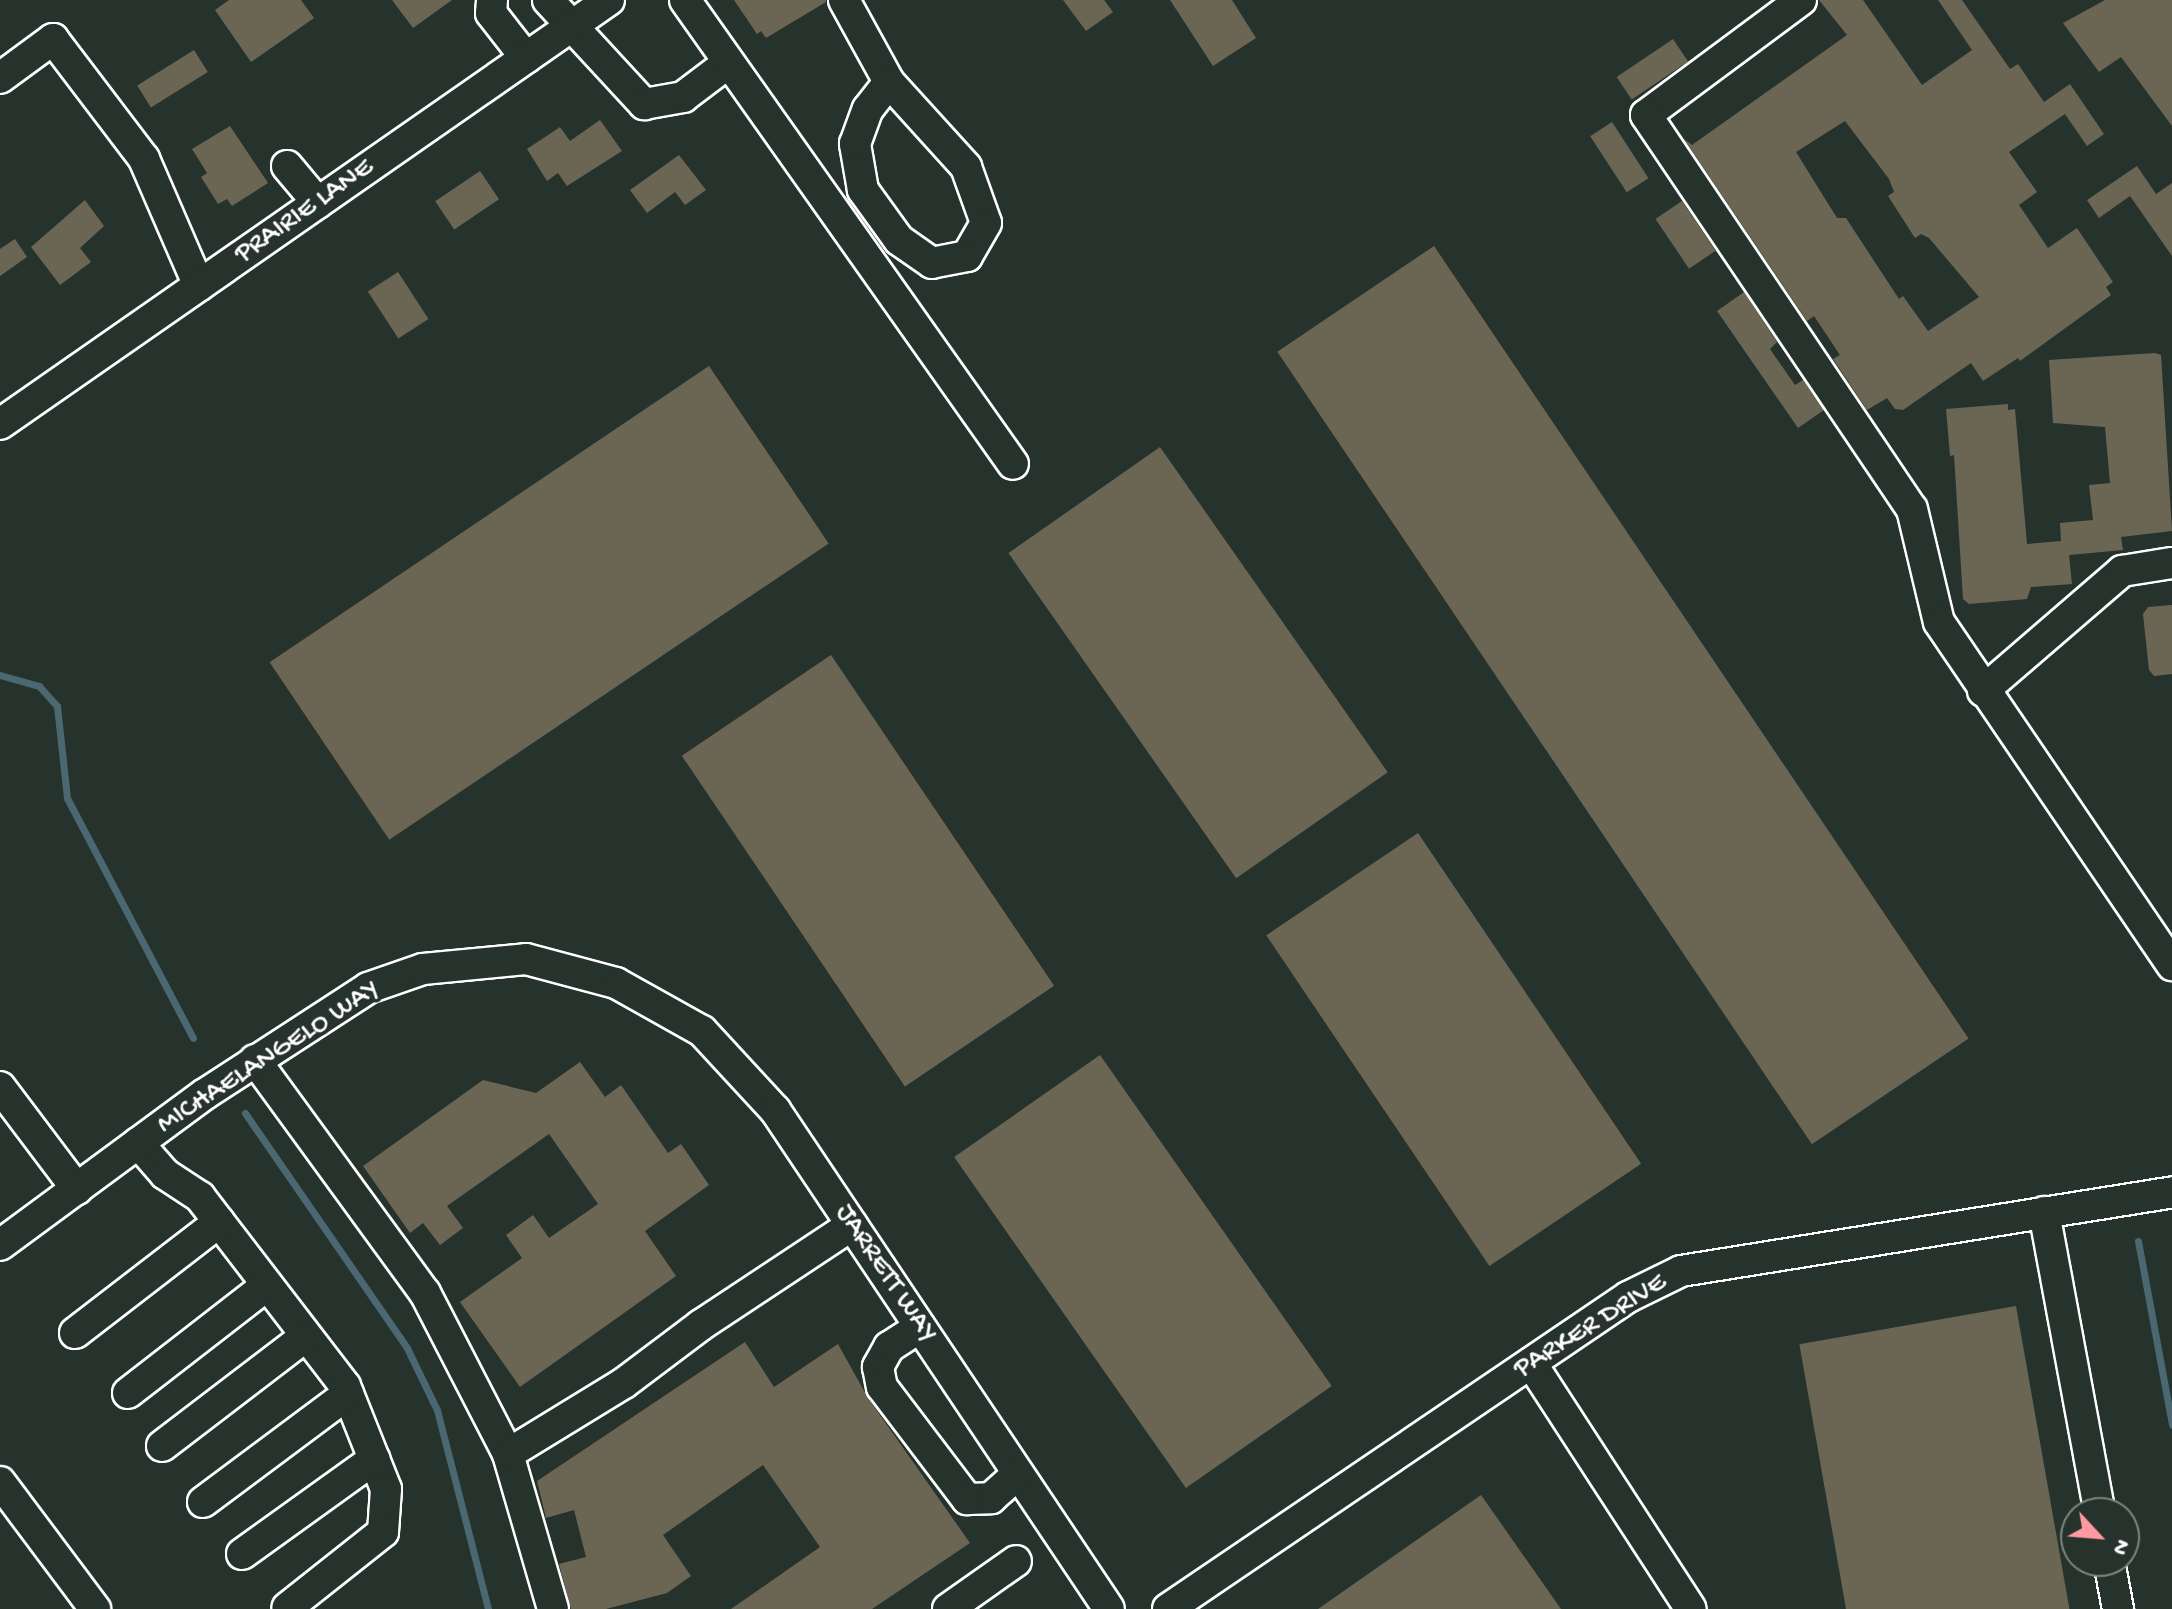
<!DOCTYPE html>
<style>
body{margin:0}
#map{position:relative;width:2172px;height:1609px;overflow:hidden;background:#26332d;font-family:"Gochi Hand",sans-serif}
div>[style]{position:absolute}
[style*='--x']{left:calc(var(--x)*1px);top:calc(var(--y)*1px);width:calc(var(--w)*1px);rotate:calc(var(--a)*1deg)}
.stream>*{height:7px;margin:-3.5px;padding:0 3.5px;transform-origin:3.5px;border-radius:3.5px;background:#4b6771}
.building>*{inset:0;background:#6b6654;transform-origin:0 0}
.roads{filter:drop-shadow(2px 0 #fff) drop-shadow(-2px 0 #fff) drop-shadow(0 2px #fff) drop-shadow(0 -2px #fff)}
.minor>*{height:30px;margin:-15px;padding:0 15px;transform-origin:15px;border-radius:15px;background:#26332d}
span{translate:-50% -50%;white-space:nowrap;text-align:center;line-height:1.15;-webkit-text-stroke:7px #26332d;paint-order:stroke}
.street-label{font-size:28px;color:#fff}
.north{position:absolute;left:2060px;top:1497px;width:80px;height:80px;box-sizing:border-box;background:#26332d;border:2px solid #7d8581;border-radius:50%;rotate:116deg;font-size:22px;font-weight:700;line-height:32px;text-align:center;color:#fff}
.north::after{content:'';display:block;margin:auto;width:28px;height:36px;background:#ff9aa2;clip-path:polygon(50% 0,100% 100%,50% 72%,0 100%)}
</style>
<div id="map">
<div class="stream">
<i style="--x:0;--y:675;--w:41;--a:15.8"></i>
<i style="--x:39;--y:686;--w:27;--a:48"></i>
<i style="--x:57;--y:706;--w:93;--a:83.8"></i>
<i style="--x:67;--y:798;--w:271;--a:62.3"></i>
<i style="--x:245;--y:1113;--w:285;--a:55.4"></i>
<i style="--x:407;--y:1348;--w:69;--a:64.2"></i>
<i style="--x:437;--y:1410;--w:205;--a:75.6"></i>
<i style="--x:2138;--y:1241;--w:187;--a:79.5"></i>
</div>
<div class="building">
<i style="clip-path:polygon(229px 0,301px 0,314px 18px,251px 62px,215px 10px)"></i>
<i style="clip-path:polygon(392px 0,452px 0,413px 28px)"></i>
<i style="clip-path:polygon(734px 0,826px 0,826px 2px,766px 38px,761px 31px,757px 34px)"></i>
<i style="clip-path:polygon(1063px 0,1104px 0,1113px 12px,1086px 31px)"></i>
<i style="clip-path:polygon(1170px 0,1232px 0,1256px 38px,1213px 66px)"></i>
<i style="clip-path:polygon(evenodd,1819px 0,1863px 0,1922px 85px,1972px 50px,1938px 0,1962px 0,2010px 69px,2018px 64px,2044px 102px,2070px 84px,2104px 134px,2087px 146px,2065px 114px,2009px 152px,2037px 192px,2019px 205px,2048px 248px,2077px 228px,2113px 282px,2106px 287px,2111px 295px,2020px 361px,2018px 358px,1983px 381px,1971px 363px,1903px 410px,1895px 409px,1887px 398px,1867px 410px,1833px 359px,1840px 355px,1814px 316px,1807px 321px,1684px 139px,1692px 145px,1847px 35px,1819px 0,1845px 121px,1889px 179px,1894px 192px,1888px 196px,1915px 238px,1921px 234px,1929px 238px,1979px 297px,1928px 331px,1903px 296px,1899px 299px,1846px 218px,1837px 218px,1796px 152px,1845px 121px)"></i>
<i style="clip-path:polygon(2105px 0,2172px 0,2172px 126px,2121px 57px,2099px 72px,2063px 23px)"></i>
<i style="left:1673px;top:39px;width:27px;height:68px;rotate:56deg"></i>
<i style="left:194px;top:50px;width:26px;height:67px;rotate:58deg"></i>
<i style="clip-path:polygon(600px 120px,622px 151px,567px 186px,558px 173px,547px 181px,527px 149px,560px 127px,570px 141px)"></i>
<i style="left:1612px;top:122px;width:67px;height:26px;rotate:57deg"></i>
<i style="clip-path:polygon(230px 126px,268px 183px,232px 206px,227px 199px,218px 204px,201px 177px,207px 173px,192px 149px)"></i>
<i style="clip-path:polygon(679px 155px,706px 190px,685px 205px,675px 192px,647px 213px,630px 190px)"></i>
<i style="clip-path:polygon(2137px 166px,2156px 194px,2172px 183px,2172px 256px,2130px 196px,2099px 218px,2087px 200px)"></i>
<i style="left:480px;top:171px;width:34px;height:54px;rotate:56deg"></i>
<i style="clip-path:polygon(85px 200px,104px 226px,80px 248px,91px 262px,60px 285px,31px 247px)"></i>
<i style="left:1682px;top:201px;width:60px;height:32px;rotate:56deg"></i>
<i style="clip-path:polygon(15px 239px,27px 257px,0 276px,0 249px)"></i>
<i style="left:1434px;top:246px;width:956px;height:189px;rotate:56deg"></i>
<i style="left:398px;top:272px;width:56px;height:36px;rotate:57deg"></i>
<i style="clip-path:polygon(1744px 292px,1777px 342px,1770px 349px,1795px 385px,1803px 380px,1824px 410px,1798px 428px,1717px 311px)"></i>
<i style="clip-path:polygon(2155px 353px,2161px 355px,2172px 531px,2121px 537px,2123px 550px,2069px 555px,2072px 584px,2031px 587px,2027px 599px,1969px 604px,1963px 599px,1954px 455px,1950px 456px,1946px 409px,2008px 404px,2008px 410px,2015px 409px,2027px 544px,2061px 541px,2060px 523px,2093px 520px,2089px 485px,2110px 483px,2105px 427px,2053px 423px,2049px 360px)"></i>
<i style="left:709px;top:366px;width:214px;height:530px;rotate:56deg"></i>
<i style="left:1160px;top:447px;width:397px;height:185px;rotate:55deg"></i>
<i style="clip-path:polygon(2172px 605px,2172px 674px,2154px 676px,2149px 670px,2143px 614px,2148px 607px)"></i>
<i style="left:831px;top:655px;width:399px;height:180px;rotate:56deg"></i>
<i style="left:1418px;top:833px;width:399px;height:183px;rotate:56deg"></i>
<i style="left:1100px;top:1055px;width:404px;height:178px;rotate:55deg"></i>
<i style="clip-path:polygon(580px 1062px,605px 1097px,621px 1085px,668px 1153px,681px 1144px,709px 1185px,645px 1231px,676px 1276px,520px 1387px,460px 1302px,522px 1258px,506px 1235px,533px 1215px,549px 1238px,598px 1204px,549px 1134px,447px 1206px,463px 1228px,440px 1245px,423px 1223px,410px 1233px,363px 1166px,483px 1080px,536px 1093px)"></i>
<i style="left:2016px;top:1306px;width:308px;height:220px;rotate:80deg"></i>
<i style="clip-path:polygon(745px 1342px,774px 1387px,838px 1344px,868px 1398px,970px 1543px,872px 1609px,731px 1609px,820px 1547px,763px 1465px,663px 1535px,691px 1576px,667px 1593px,606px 1609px,571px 1609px,559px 1564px,586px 1557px,574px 1510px,546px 1518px,537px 1481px)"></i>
<i style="clip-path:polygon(1481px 1495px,1561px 1609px,1318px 1609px)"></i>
</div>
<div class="roads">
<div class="minor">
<i style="--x:492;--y:0;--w:13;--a:94"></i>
<i style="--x:491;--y:13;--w:57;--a:52.1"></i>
<i style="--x:548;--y:0;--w:142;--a:47.3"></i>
<i style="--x:644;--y:104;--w:40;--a:-10"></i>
<i style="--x:683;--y:97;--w:56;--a:-37.1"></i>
<i style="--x:685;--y:0;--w:568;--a:54.74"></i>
<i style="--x:844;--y:0;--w:94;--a:61.2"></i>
<i style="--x:889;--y:82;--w:115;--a:47.8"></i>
<i style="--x:966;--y:167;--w:59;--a:70.3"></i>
<i style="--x:986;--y:223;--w:38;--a:120"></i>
<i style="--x:967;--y:256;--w:36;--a:169"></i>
<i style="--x:932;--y:263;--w:40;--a:-145.1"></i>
<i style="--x:899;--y:240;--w:62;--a:-125.8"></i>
<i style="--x:863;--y:190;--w:47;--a:-99.9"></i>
<i style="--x:855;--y:144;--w:37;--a:-70"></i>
<i style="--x:868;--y:109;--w:34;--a:-52"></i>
<i style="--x:1801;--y:0;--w:193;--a:143.4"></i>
<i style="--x:1646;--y:115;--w:475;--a:56"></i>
<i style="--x:1912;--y:509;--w:116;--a:76.6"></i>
<i style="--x:1939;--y:622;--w:415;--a:55.8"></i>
<i style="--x:0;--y:78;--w:66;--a:-36.3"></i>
<i style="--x:53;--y:39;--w:151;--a:52.8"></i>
<i style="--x:144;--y:159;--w:138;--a:66.6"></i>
<i style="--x:287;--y:166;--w:48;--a:50"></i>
<i style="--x:0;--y:424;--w:742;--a:-34.85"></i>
<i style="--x:1983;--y:691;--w:184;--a:-40.8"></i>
<i style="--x:2122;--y:571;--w:51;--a:-9.1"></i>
<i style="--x:255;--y:1060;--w:288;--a:53.9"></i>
<i style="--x:425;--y:1293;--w:181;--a:62.7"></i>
<i style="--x:508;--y:1454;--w:161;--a:73.8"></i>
<i style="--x:0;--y:1087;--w:128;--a:53"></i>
<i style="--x:138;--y:1143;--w:41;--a:48.9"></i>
<i style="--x:165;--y:1174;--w:42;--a:33.3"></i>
<i style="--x:200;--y:1197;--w:238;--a:52.5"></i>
<i style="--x:345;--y:1386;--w:111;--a:68.3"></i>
<i style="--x:386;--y:1489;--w:43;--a:94"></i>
<i style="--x:383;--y:1532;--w:122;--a:141.6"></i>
<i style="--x:2044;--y:1212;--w:306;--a:79.5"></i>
<i style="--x:0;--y:1245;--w:255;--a:-36.4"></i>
<i style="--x:205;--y:1094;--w:194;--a:-33"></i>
<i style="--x:368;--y:988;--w:58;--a:-19.1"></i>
<i style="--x:423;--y:969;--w:103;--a:-5.5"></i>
<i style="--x:526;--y:959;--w:93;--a:14.9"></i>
<i style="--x:616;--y:983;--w:98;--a:29.2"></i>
<i style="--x:702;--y:1031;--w:108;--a:47.3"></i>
<i style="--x:775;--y:1110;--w:600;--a:56.2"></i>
<i style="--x:920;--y:1327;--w:37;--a:147"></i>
<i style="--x:889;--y:1347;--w:23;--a:119"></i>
<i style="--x:878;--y:1367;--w:20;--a:79"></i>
<i style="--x:882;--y:1387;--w:141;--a:52.8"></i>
<i style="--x:967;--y:1499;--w:24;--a:-2"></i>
<i style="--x:991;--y:1498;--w:36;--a:-42"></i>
<i style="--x:75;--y:1333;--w:182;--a:-37.6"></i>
<i style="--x:1531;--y:1363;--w:293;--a:57"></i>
<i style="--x:128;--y:1393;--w:176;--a:-37.8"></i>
<i style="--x:162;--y:1446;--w:181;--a:-37.4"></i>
<i style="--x:508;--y:1454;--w:136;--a:-31.5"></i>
<i style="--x:624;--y:1383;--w:96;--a:-37"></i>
<i style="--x:701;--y:1325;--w:181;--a:-33.5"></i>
<i style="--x:0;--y:1482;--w:159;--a:53.2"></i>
<i style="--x:203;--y:1502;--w:181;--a:-36.7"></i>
<i style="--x:242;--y:1554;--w:163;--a:-35.7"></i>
<i style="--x:2109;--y:1561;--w:49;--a:79.4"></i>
<i style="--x:948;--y:1609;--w:83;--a:-35.2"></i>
<i style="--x:1168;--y:1609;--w:556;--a:-34.15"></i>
<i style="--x:1628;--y:1297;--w:59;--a:-26.1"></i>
<i style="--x:1681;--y:1271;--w:497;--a:-9.1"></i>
</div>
</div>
<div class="street-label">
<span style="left:305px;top:212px;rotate:-35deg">PRAIRIE LANE</span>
<span style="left:269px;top:1058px;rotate:-33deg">MICHAELANGELO WAY</span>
<span style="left:885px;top:1274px;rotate:56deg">JARRETT WAY</span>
<span style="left:1591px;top:1327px;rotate:-32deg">PARKER DRIVE</span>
</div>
<div class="north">N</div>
</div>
